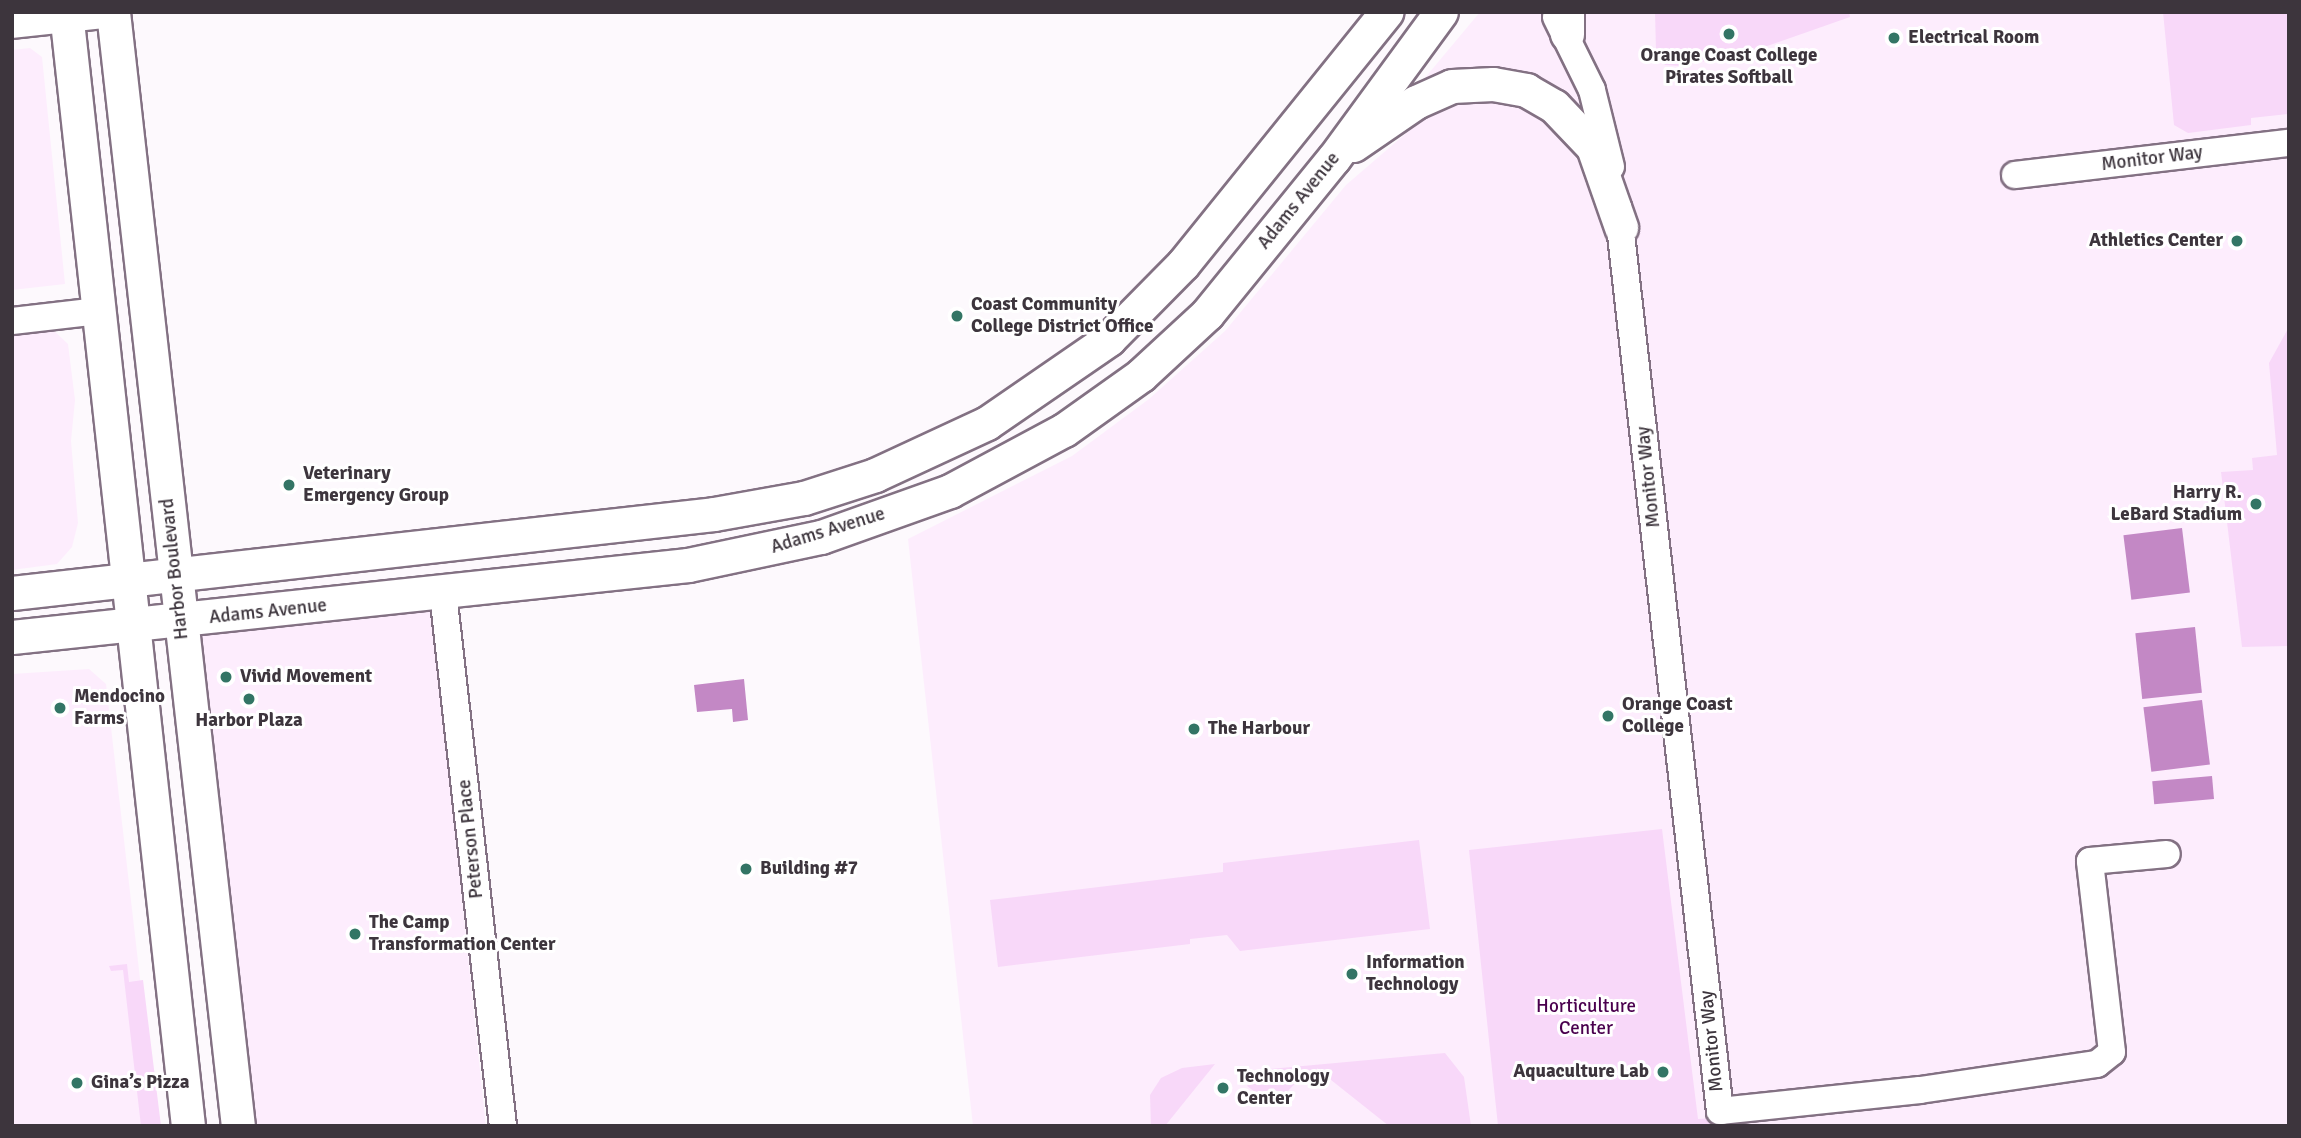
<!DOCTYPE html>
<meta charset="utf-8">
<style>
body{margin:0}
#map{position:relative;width:2301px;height:1138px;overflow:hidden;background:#fdf9fd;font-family:Signika,sans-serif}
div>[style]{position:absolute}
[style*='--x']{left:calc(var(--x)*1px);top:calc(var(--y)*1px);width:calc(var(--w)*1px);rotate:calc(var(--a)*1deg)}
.built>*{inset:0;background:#fdedfd;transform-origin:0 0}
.green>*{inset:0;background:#f8d8f9}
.water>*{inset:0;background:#c388c5;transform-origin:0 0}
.roads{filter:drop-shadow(2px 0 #837183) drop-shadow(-2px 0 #837183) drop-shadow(0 2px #837183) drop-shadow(0 -2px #837183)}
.minor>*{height:26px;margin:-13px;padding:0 13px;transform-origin:13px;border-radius:13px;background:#fff}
.major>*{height:33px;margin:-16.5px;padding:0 16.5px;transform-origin:16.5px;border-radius:16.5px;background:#fff}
.dots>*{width:19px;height:19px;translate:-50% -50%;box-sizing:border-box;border:4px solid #fff;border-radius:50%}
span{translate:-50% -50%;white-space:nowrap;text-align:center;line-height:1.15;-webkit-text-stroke:6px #fff;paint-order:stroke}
.poi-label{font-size:19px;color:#3d353d;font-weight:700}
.left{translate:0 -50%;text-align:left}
.right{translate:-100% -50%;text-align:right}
.street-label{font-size:19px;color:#3d353d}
.park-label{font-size:19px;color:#4a004e}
.frame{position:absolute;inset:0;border:14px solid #3d353d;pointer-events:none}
</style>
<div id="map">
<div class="built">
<i style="clip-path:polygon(1480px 12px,2289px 12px,2289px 1126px,973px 1126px,908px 539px,1072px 456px,1149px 399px,1225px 331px,1346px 185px,1425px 117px,1424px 79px)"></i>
<i style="clip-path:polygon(30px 48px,42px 57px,65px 284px,12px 290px,12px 50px)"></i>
<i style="clip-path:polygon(51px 328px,68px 344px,75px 400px,71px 441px,78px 523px,72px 547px,57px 564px,12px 570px,12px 332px)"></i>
<i style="left:431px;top:604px;width:525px;height:236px;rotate:84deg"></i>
<i style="clip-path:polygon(89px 669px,106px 684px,157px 1126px,12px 1126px,12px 674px)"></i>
</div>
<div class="green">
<i style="clip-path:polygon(1655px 12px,1849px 12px,1850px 17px,1750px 52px,1681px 66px,1665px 65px,1656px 50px)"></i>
<i style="clip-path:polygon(2163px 12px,2289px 12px,2289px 114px,2251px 118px,2251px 125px,2188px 133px,2174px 125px)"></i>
<i style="clip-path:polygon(2289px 327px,2289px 646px,2242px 647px,2221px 472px,2253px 470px,2252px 458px,2277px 455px,2269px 363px)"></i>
<i style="clip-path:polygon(1662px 829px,1698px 1119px,1714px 1118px,1715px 1126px,1498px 1126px,1469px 850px)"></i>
<i style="clip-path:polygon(1419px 840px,1430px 929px,1240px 951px,1227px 935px,1190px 939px,1190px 944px,998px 967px,990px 900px,1223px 872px,1223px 863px)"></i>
<i style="clip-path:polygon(127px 964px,129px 982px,143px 980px,161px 1126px,141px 1126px,123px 970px,111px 971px,109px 966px)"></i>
<i style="clip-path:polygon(1445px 1053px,1464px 1077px,1471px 1126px,1389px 1126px,1326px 1076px,1301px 1077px,1274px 1106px,1247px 1086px,1260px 1070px)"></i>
<i style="clip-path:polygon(1215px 1064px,1165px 1126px,1151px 1126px,1150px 1095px,1161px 1078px,1182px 1068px)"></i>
</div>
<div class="water">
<i style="left:2182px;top:528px;width:65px;height:59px;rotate:83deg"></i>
<i style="left:2195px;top:627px;width:66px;height:60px;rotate:84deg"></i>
<i style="clip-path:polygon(744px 679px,748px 720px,733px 722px,732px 709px,697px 712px,694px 685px)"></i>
<i style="left:2202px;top:700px;width:65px;height:59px;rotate:83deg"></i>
<i style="left:2212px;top:776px;width:23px;height:60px;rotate:85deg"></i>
</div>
<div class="roads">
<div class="minor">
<i style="--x:1556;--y:17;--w:81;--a:63.7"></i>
<i style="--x:1592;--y:90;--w:79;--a:76.1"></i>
<i style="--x:12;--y:25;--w:102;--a:-6.2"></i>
<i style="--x:2015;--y:175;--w:276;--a:-6.7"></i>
<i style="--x:1618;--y:208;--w:909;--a:83.56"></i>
<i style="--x:1720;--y:1111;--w:201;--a:-6"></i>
<i style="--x:1920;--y:1090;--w:179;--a:-8.4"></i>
<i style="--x:2097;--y:1064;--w:19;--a:-39"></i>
<i style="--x:2112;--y:1052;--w:192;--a:-96.6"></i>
<i style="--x:2090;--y:861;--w:77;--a:-5.2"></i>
<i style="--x:12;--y:321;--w:87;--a:-6.6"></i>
<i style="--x:443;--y:593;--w:536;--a:83.58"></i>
</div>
<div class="major">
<i style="--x:66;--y:12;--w:1121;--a:83.75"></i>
<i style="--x:113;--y:12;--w:1121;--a:83.6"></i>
<i style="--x:1567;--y:12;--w:22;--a:90"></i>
<i style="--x:1353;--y:145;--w:76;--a:-34.3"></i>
<i style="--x:1416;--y:102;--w:39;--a:-24"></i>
<i style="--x:1452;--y:86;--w:41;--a:-2.8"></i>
<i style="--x:1493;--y:84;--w:34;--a:10"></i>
<i style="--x:1526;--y:90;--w:32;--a:30"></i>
<i style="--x:1554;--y:106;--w:57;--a:46.4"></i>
<i style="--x:1593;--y:147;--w:85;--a:70.7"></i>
<i style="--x:12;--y:593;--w:706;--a:-6.42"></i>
<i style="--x:714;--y:514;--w:91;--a:-10.1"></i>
<i style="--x:804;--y:498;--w:75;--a:-17.9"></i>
<i style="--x:875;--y:475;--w:123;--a:-24.9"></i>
<i style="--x:987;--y:423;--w:148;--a:-34.5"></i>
<i style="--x:1109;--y:339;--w:105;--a:-45.4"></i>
<i style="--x:1183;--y:264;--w:324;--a:-51.1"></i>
<i style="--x:12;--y:637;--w:680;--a:-6.08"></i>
<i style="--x:688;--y:565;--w:136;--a:-11.9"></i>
<i style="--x:821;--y:537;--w:137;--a:-19.6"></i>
<i style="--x:950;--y:491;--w:129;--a:-28.2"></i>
<i style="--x:1064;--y:430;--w:95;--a:-35.5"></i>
<i style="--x:1141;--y:375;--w:90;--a:-42.7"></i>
<i style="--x:1207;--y:314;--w:201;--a:-50.9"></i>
<i style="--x:1334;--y:158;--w:181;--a:-53.8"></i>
</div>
</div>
<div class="dots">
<i style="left:1729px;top:34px;background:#337565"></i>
<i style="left:1894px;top:38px;background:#337565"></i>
<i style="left:2237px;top:241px;background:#337565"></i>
<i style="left:957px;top:316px;background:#337565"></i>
<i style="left:289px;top:485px;background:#337565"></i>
<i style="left:2256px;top:504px;background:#337565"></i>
<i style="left:226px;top:677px;background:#337565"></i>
<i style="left:249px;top:699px;background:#337565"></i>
<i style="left:60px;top:708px;background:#337565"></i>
<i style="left:1608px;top:716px;background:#337565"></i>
<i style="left:1194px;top:729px;background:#337565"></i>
<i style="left:746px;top:869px;background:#337565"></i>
<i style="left:355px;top:934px;background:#337565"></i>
<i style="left:1352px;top:974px;background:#337565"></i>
<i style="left:1663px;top:1072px;background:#337565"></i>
<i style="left:77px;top:1083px;background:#337565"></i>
<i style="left:1223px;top:1088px;background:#337565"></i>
</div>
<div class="poi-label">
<span class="left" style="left:1908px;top:38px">Electrical Room</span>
<span style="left:1729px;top:67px">Orange Coast College<br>Pirates Softball</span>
<span class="right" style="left:2223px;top:241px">Athletics Center</span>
<span class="left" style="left:971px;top:316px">Coast Community<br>College District Office</span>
<span class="left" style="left:303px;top:485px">Veterinary<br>Emergency Group</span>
<span class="right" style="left:2242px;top:504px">Harry R.<br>LeBard Stadium</span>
<span class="left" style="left:240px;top:677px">Vivid Movement</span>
<span class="left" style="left:74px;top:708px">Mendocino<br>Farms</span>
<span class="left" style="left:1622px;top:716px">Orange Coast<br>College</span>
<span style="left:249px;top:721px">Harbor Plaza</span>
<span class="left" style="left:1208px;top:729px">The Harbour</span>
<span class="left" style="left:760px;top:869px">Building #7</span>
<span class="left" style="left:369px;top:934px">The Camp<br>Transformation Center</span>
<span class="left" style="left:1366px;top:974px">Information<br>Technology</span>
<span class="right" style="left:1649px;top:1072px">Aquaculture Lab</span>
<span class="left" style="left:1237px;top:1088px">Technology<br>Center</span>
<span class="left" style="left:91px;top:1083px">Gina’s Pizza</span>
</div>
<div class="street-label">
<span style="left:2152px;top:159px;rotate:-7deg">Monitor Way</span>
<span style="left:1299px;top:201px;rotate:-51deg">Adams Avenue</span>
<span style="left:1649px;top:477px;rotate:-96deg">Monitor Way</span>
<span style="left:828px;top:531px;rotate:-17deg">Adams Avenue</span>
<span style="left:175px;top:569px;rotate:-96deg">Harbor Boulevard</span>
<span style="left:268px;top:612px;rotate:-6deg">Adams Avenue</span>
<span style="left:471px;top:839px;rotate:-96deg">Peterson Place</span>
<span style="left:1712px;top:1041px;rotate:-96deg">Monitor Way</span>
</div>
<div class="park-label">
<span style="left:1586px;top:1018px">Horticulture<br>Center</span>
</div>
<div class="frame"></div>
</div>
